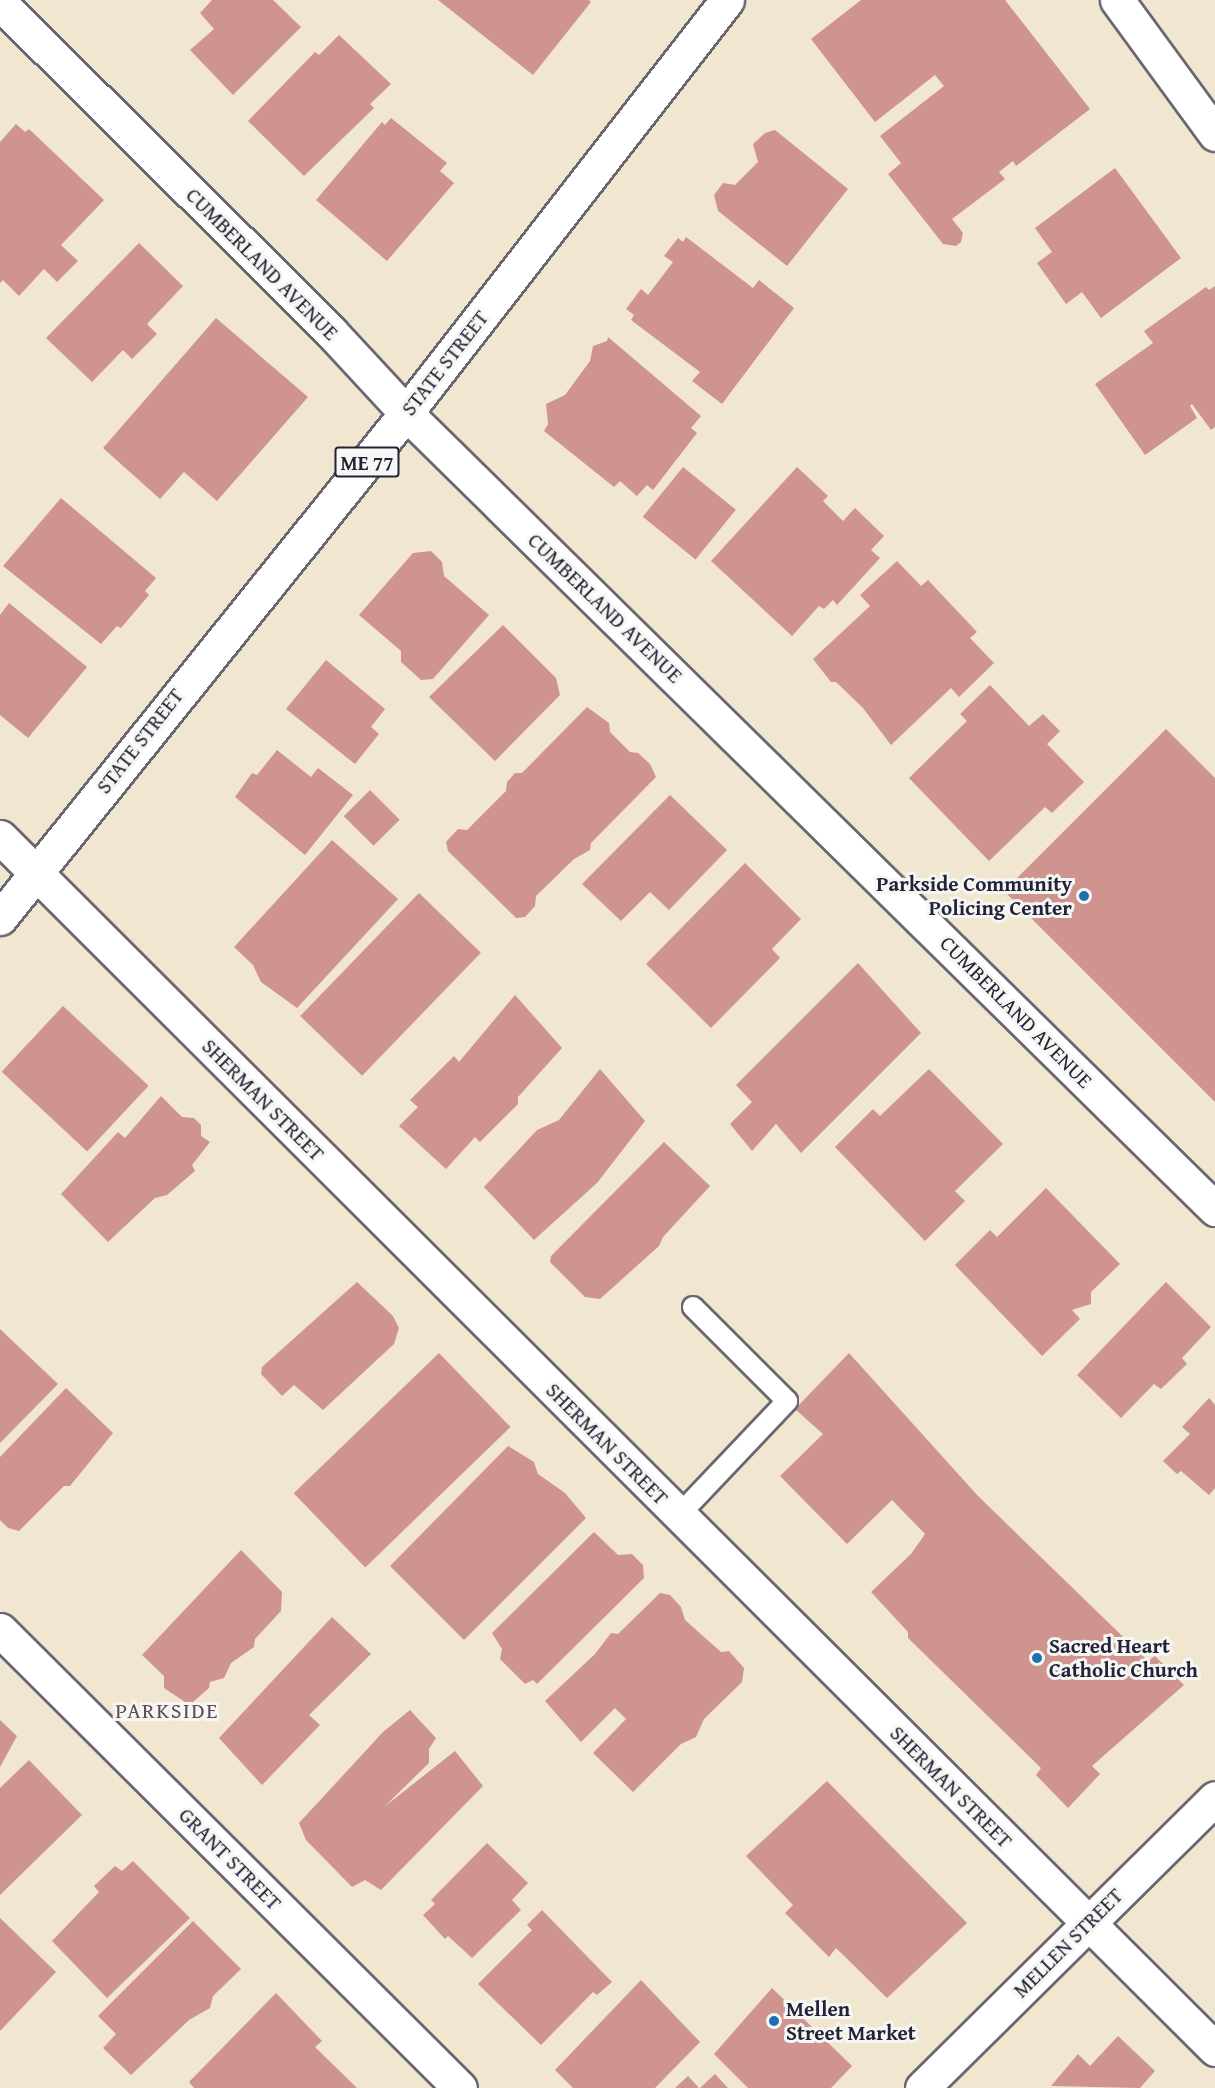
<!DOCTYPE html>
<style>
body{margin:0}
#map{position:relative;width:1215px;height:2088px;overflow:hidden;background:#f1e7d1;font-family:"Gentium Book Plus",serif}
div>[style]{position:absolute}
[style*='--x']{left:calc(var(--x)*1px);top:calc(var(--y)*1px);width:calc(var(--w)*1px);rotate:calc(var(--a)*1deg)}
.building>*{inset:0;background:#cf9390;transform-origin:0 0}
.roads{filter:drop-shadow(2px 0 #6a6770) drop-shadow(-2px 0 #6a6770) drop-shadow(0 2px #6a6770) drop-shadow(0 -2px #6a6770)}
.service>*{height:20px;margin:-10px;padding:0 10px;transform-origin:10px;border-radius:10px;background:#fff}
.minor>*{height:33px;margin:-16.5px;padding:0 16.5px;transform-origin:16.5px;border-radius:16.5px;background:#fff}
.secondary>*{height:33px;margin:-16.5px;padding:0 16.5px;transform-origin:16.5px;border-radius:16.5px;background:#fff}
.primary>*{height:33px;margin:-16.5px;padding:0 16.5px;transform-origin:16.5px;border-radius:16.5px;background:#fff}
.dots>*{width:16px;height:16px;translate:-50% -50%;box-sizing:border-box;border:3px solid #f6f6f2;border-radius:50%}
span{translate:-50% -50%;white-space:nowrap;text-align:center;line-height:1.15;-webkit-text-stroke:6px #f6f6f2;paint-order:stroke}
.shield-label span{padding:2px 4px;background:#f6f6f2;border:2px solid;border-radius:4px;-webkit-text-stroke-width:0}
.shield-label{font-size:20px;color:#22223b;font-weight:700}
.street-label{font-size:21px;color:#22223b}
.poi-label{font-size:21px;color:#22223b;font-weight:700}
.right{translate:-100% -50%;text-align:right}
.left{translate:0 -50%;text-align:left}
.neighbourhood-label{font-size:22px;color:#5f4a59;letter-spacing:1.5px}
</style>
<div id="map">
<div class="building">
<i style="clip-path:polygon(212px 0,273px 0,301px 27px,233px 95px,190px 50px,214px 29px,200px 13px)"></i>
<i style="clip-path:polygon(438px 0,589px 0,591px 2px,533px 75px)"></i>
<i style="clip-path:polygon(861px 0,1005px 0,1090px 109px,1016px 166px,1013px 161px,999px 172px,1005px 179px,952px 219px,963px 233px,961px 242px,956px 246px,943px 244px,888px 174px,901px 163px,880px 136px,944px 86px,935px 75px,875px 122px,811px 39px)"></i>
<i style="clip-path:polygon(339px 35px,391px 84px,370px 104px,374px 108px,304px 176px,248px 121px,315px 52px,319px 55px)"></i>
<i style="clip-path:polygon(391px 118px,447px 163px,440px 171px,454px 183px,387px 261px,316px 200px,382px 122px,385px 125px)"></i>
<i style="clip-path:polygon(16px 124px,25px 132px,29px 129px,104px 200px,61px 245px,78px 261px,57px 282px,44px 269px,19px 296px,3px 280px,0 283px,0 142px)"></i>
<i style="clip-path:polygon(775px 130px,848px 189px,787px 266px,718px 211px,714px 195px,723px 183px,735px 185px,758px 162px,753px 144px,765px 133px)"></i>
<i style="clip-path:polygon(1115px 168px,1181px 258px,1101px 318px,1082px 292px,1066px 304px,1037px 263px,1052px 252px,1035px 228px)"></i>
<i style="clip-path:polygon(686px 237px,753px 288px,759px 280px,794px 308px,722px 404px,692px 381px,700px 372px,631px 320px,634px 315px,626px 309px,641px 289px,648px 295px,673px 262px,664px 256px,678px 238px,683px 242px)"></i>
<i style="clip-path:polygon(139px 243px,183px 286px,147px 324px,157px 334px,132px 359px,123px 350px,92px 382px,46px 338px)"></i>
<i style="clip-path:polygon(1215px 286px,1215px 427px,1211px 430px,1192px 404px,1190px 406px,1197px 418px,1145px 455px,1095px 384px,1153px 343px,1144px 331px,1206px 287px,1209px 290px)"></i>
<i style="clip-path:polygon(216px 318px,308px 397px,217px 501px,184px 472px,160px 499px,103px 448px)"></i>
<i style="clip-path:polygon(608px 337px,701px 416px,691px 428px,697px 433px,653px 490px,647px 485px,637px 496px,620px 481px,614px 487px,544px 431px,548px 424px,546px 404px,565px 395px,590px 361px,593px 346px,607px 341px)"></i>
<i style="left:683px;top:467px;width:68px;height:64px;rotate:39deg"></i>
<i style="clip-path:polygon(797px 467px,828px 496px,823px 501px,843px 521px,855px 508px,884px 536px,871px 550px,880px 558px,837px 605px,833px 600px,824px 609px,819px 606px,792px 636px,711px 561px)"></i>
<i style="clip-path:polygon(61px 498px,156px 578px,145px 591px,149px 595px,121px 628px,117px 626px,101px 644px,3px 566px)"></i>
<i style="clip-path:polygon(431px 551px,442px 562px,444px 576px,489px 615px,433px 679px,421px 680px,401px 662px,401px 651px,359px 615px,413px 553px)"></i>
<i style="clip-path:polygon(897px 561px,921px 586px,928px 580px,977px 632px,970px 638px,994px 663px,959px 697px,951px 688px,891px 745px,863px 708px,836px 682px,831px 682px,813px 659px,870px 606px,860px 595px)"></i>
<i style="clip-path:polygon(9px 603px,87px 667px,28px 738px,0 715px,0 615px)"></i>
<i style="clip-path:polygon(503px 625px,556px 678px,560px 695px,495px 761px,429px 697px)"></i>
<i style="clip-path:polygon(326px 660px,385px 709px,371px 727px,379px 734px,355px 764px,286px 709px)"></i>
<i style="clip-path:polygon(990px 685px,1029px 726px,1043px 714px,1060px 731px,1047px 744px,1084px 782px,1052px 813px,1045px 807px,989px 861px,909px 778px,967px 721px,960px 714px)"></i>
<i style="clip-path:polygon(587px 707px,609px 723px,610px 732px,630px 752px,638px 753px,650px 764px,656px 777px,591px 843px,590px 850px,574px 859px,536px 896px,535px 906px,525px 917px,516px 918px,448px 851px,446px 842px,458px 829px,467px 830px,506px 791px,507px 782px,515px 773px,522px 773px)"></i>
<i style="clip-path:polygon(1166px 729px,1215px 778px,1215px 1102px,1004px 891px)"></i>
<i style="clip-path:polygon(277px 750px,311px 777px,318px 768px,353px 795px,305px 855px,235px 797px,252px 773px,257px 775px)"></i>
<i style="left:370px;top:790px;width:42px;height:37px;rotate:45deg"></i>
<i style="clip-path:polygon(670px 795px,727px 850px,669px 910px,650px 892px,621px 921px,582px 884px)"></i>
<i style="clip-path:polygon(332px 840px,398px 899px,297px 1008px,261px 982px,253px 965px,234px 947px)"></i>
<i style="clip-path:polygon(745px 863px,801px 919px,772px 949px,780px 958px,711px 1028px,646px 964px)"></i>
<i style="left:419px;top:893px;width:86px;height:171px;rotate:44deg"></i>
<i style="clip-path:polygon(858px 963px,921px 1033px,801px 1153px,776px 1124px,752px 1151px,730px 1124px,752px 1102px,736px 1085px)"></i>
<i style="clip-path:polygon(515px 995px,562px 1048px,518px 1097px,518px 1104px,480px 1142px,475px 1137px,446px 1169px,399px 1126px,418px 1107px,410px 1100px,454px 1056px,459px 1062px)"></i>
<i style="left:63px;top:1006px;width:117px;height:90px;rotate:43deg"></i>
<i style="clip-path:polygon(600px 1069px,645px 1121px,597px 1183px,534px 1240px,484px 1187px,537px 1130px,559px 1120px)"></i>
<i style="clip-path:polygon(929px 1069px,1003px 1144px,955px 1191px,965px 1201px,925px 1241px,835px 1147px,873px 1109px,880px 1116px)"></i>
<i style="clip-path:polygon(161px 1096px,182px 1117px,194px 1118px,201px 1125px,201px 1136px,210px 1142px,192px 1165px,195px 1171px,167px 1195px,155px 1198px,108px 1242px,61px 1194px,118px 1132px,125px 1138px)"></i>
<i style="clip-path:polygon(664px 1142px,710px 1186px,663px 1237px,659px 1246px,600px 1299px,585px 1297px,550px 1262px,551px 1256px)"></i>
<i style="clip-path:polygon(1046px 1188px,1120px 1264px,1091px 1292px,1091px 1304px,1072px 1310px,1080px 1319px,1042px 1356px,955px 1265px,990px 1230px,997px 1237px)"></i>
<i style="clip-path:polygon(357px 1282px,393px 1316px,399px 1328px,394px 1344px,323px 1410px,294px 1385px,282px 1396px,261px 1374px,262px 1367px)"></i>
<i style="clip-path:polygon(1166px 1282px,1211px 1327px,1182px 1358px,1187px 1364px,1161px 1389px,1154px 1384px,1121px 1418px,1077px 1375px)"></i>
<i style="clip-path:polygon(0 1329px,58px 1384px,0 1443px)"></i>
<i style="left:439px;top:1353px;width:103px;height:202px;rotate:46deg"></i>
<i style="clip-path:polygon(849px 1353px,978px 1496px,1148px 1661px,1155px 1656px,1184px 1685px,1092px 1766px,1100px 1774px,1068px 1808px,1036px 1775px,1041px 1768px,908px 1638px,908px 1632px,871px 1592px,911px 1554px,925px 1534px,892px 1500px,847px 1544px,780px 1476px,823px 1434px,795px 1409px)"></i>
<i style="clip-path:polygon(66px 1388px,113px 1433px,70px 1486px,64px 1486px,19px 1531px,8px 1528px,0 1520px,0 1457px)"></i>
<i style="clip-path:polygon(1209px 1398px,1215px 1405px,1215px 1488px,1209px 1495px,1181px 1471px,1177px 1474px,1163px 1461px,1190px 1434px,1182px 1427px)"></i>
<i style="clip-path:polygon(508px 1446px,534px 1462px,538px 1474px,565px 1493px,586px 1518px,464px 1640px,390px 1566px)"></i>
<i style="clip-path:polygon(594px 1532px,618px 1555px,632px 1554px,643px 1565px,644px 1578px,537px 1684px,533px 1680px,525px 1684px,500px 1659px,502px 1649px,492px 1633px)"></i>
<i style="clip-path:polygon(241px 1550px,282px 1592px,281px 1611px,255px 1639px,254px 1647px,231px 1663px,224px 1678px,210px 1682px,209px 1688px,193px 1702px,185px 1702px,164px 1688px,164px 1676px,142px 1655px)"></i>
<i style="clip-path:polygon(660px 1593px,670px 1595px,681px 1607px,685px 1620px,721px 1652px,729px 1651px,744px 1668px,742px 1682px,704px 1719px,696px 1737px,681px 1744px,633px 1792px,593px 1753px,626px 1719px,615px 1708px,581px 1742px,545px 1701px,595px 1654px,611px 1633px,618px 1634px)"></i>
<i style="clip-path:polygon(332px 1617px,371px 1654px,309px 1715px,320px 1725px,262px 1785px,219px 1738px)"></i>
<i style="clip-path:polygon(410px 1710px,436px 1738px,429px 1749px,429px 1763px,384px 1807px,455px 1751px,483px 1786px,381px 1890px,365px 1880px,352px 1887px,306px 1840px,299px 1823px,383px 1732px)"></i>
<i style="clip-path:polygon(0 1720px,17px 1736px,0 1767px)"></i>
<i style="clip-path:polygon(29px 1760px,82px 1815px,0 1895px,0 1788px)"></i>
<i style="clip-path:polygon(827px 1781px,967px 1923px,887px 1998px,836px 1948px,829px 1957px,785px 1913px,793px 1905px,746px 1856px)"></i>
<i style="clip-path:polygon(487px 1843px,528px 1883px,512px 1900px,521px 1910px,472px 1958px,448px 1936px,445px 1939px,423px 1915px,435px 1904px,431px 1900px)"></i>
<i style="clip-path:polygon(133px 1861px,190px 1918px,107px 1998px,52px 1941px,99px 1892px,94px 1886px,115px 1866px,122px 1871px)"></i>
<i style="clip-path:polygon(542px 1910px,612px 1982px,597px 1995px,593px 1992px,541px 2045px,478px 1984px,532px 1930px,527px 1925px)"></i>
<i style="clip-path:polygon(0 1918px,56px 1972px,0 2031px)"></i>
<i style="clip-path:polygon(193px 1921px,241px 1969px,213px 1996px,210px 2008px,189px 2020px,131px 2075px,103px 2048px,116px 2034px,98px 2016px)"></i>
<i style="clip-path:polygon(641px 1980px,700px 2042px,655px 2088px,573px 2088px,555px 2070px)"></i>
<i style="clip-path:polygon(772px 1988px,852px 2066px,831px 2088px,748px 2088px,714px 2054px)"></i>
<i style="clip-path:polygon(276px 1993px,322px 2041px,315px 2047px,357px 2088px,194px 2088px,189px 2082px)"></i>
<i style="clip-path:polygon(1118px 2036px,1155px 2071px,1140px 2088px,1051px 2086px,1078px 2054px,1090px 2066px)"></i>
<i style="clip-path:polygon(715px 2074px,728px 2088px,700px 2088px)"></i>
<i style="clip-path:polygon(688px 2076px,699px 2088px,675px 2088px)"></i>
</div>
<div class="roads">
<div class="service">
<i style="--x:679;--y:1515;--w:157;--a:-46.5"></i>
<i style="--x:787;--y:1401;--w:133;--a:-135"></i>
</div>
<div class="minor">
<i style="--x:1117;--y:0;--w:166;--a:53.8"></i>
<i style="--x:406;--y:413;--w:1135;--a:44.54"></i>
<i style="--x:0;--y:837;--w:1716;--a:44.93"></i>
<i style="--x:0;--y:1630;--w:649;--a:44.88"></i>
<i style="--x:922;--y:2088;--w:412;--a:-44.7"></i>
</div>
<div class="secondary">
<i style="--x:0;--y:3;--w:467;--a:44.8"></i>
<i style="--x:331;--y:332;--w:110;--a:47.2"></i>
</div>
<div class="primary">
<i style="--x:0;--y:918;--w:648;--a:-51.2"></i>
<i style="--x:406;--y:413;--w:523;--a:-52.14"></i>
</div>
</div>
<div class="dots">
<i style="left:1084px;top:896px;background:#1f6fb2"></i>
<i style="left:1037px;top:1658px;background:#1f6fb2"></i>
<i style="left:774px;top:2021px;background:#1f6fb2"></i>
</div>
<div class="shield-label">
<span style="left:367px;top:462px">ME 77</span>
</div>
<div class="street-label">
<span style="left:262px;top:264px;rotate:45deg">CUMBERLAND AVENUE</span>
<span style="left:445px;top:363px;rotate:-52deg">STATE STREET</span>
<span style="left:605px;top:608px;rotate:44deg">CUMBERLAND AVENUE</span>
<span style="left:140px;top:741px;rotate:-52deg">STATE STREET</span>
<span style="left:1016px;top:1012px;rotate:45deg">CUMBERLAND AVENUE</span>
<span style="left:263px;top:1100px;rotate:45deg">SHERMAN STREET</span>
<span style="left:607px;top:1444px;rotate:45deg">SHERMAN STREET</span>
<span style="left:951px;top:1787px;rotate:45deg">SHERMAN STREET</span>
<span style="left:230px;top:1859px;rotate:45deg">GRANT STREET</span>
<span style="left:1068px;top:1943px;rotate:-45deg">MELLEN STREET</span>
</div>
<div class="poi-label">
<span class="right" style="left:1072px;top:896px">Parkside Community<br>Policing Center</span>
<span class="left" style="left:1049px;top:1658px">Sacred Heart<br>Catholic Church</span>
<span class="left" style="left:786px;top:2021px">Mellen<br>Street Market</span>
</div>
<div class="neighbourhood-label">
<span style="left:167px;top:1711px">PARKSIDE</span>
</div>
</div>
